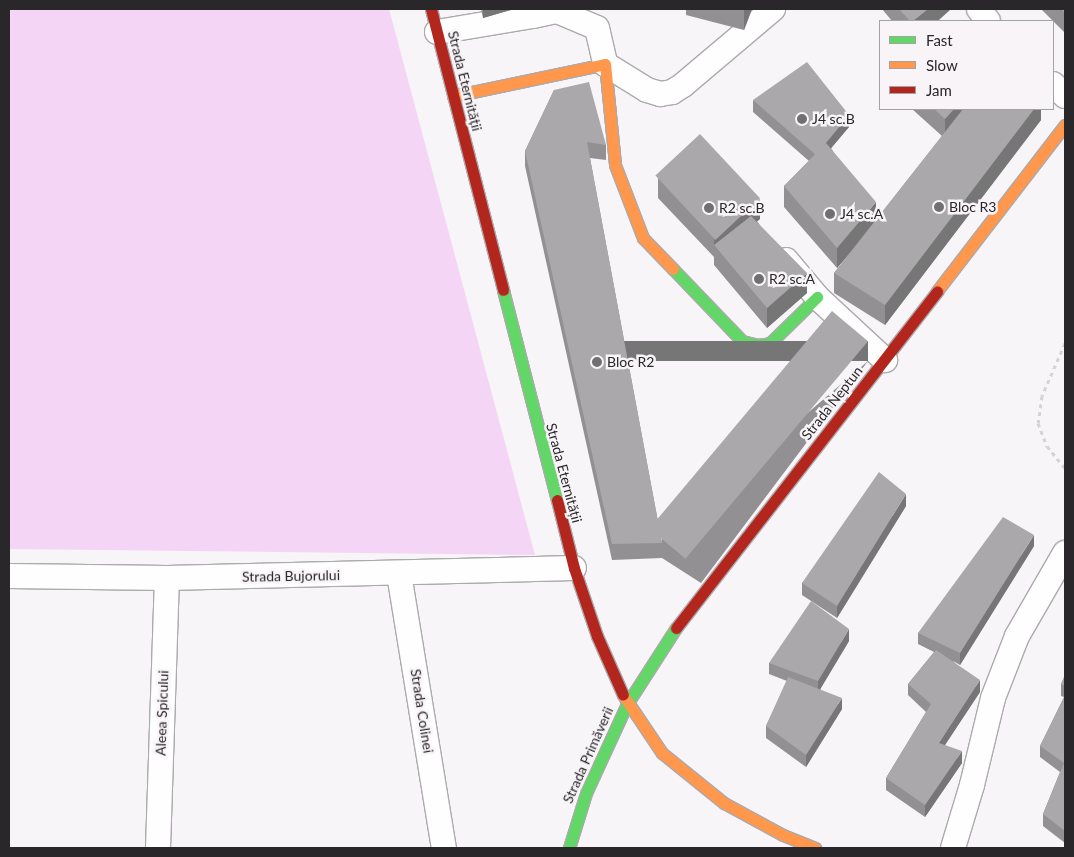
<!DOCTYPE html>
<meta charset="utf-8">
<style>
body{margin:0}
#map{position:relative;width:1074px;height:857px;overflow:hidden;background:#f7f5f7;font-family:Lato,sans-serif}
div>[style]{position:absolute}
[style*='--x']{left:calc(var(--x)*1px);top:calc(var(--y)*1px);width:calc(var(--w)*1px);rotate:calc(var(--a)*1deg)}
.green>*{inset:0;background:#f5d5f6}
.path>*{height:3px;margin-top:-1.5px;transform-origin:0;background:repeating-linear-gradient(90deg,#d4d4d4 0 4px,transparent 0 8px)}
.roads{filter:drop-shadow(1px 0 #acaaac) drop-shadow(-1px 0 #acaaac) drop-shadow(0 1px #acaaac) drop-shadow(0 -1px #acaaac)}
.street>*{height:24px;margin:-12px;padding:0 12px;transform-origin:12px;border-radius:12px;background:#fefefe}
.fast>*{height:11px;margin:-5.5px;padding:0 5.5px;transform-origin:5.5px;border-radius:5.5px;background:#63d668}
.slow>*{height:11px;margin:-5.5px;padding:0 5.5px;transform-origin:5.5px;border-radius:5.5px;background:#ff974d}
.jam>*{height:11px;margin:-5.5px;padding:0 5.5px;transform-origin:5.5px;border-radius:5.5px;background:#b3261e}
.wall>*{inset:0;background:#929092}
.shaded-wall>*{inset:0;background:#777677;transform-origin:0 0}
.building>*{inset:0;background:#aaa8aa;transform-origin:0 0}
.dots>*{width:14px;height:14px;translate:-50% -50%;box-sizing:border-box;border:2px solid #f8f4f8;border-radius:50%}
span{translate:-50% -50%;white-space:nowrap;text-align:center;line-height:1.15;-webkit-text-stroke:5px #f8f4f8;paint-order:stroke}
.street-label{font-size:14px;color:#292729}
.poi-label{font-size:14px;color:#292729}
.left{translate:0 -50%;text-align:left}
.frame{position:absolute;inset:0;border:10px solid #292729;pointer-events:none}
.legend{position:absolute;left:879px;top:20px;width:175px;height:90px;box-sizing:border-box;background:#f8f4f8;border:1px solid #a5a2a5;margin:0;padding:6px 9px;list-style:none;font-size:15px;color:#292729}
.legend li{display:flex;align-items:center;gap:10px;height:25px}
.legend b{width:25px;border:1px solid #a5a2a5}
</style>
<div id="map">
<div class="green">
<i style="clip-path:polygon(9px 9px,389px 9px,535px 555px,9px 549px)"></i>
</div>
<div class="path">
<i style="--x:1065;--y:343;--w:58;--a:113.5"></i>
<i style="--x:1042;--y:396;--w:27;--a:98"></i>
<i style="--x:1038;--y:423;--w:25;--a:69"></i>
<i style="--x:1047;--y:446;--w:28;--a:51"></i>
</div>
<div class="roads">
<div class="street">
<i style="--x:979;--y:9;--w:15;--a:53"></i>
<i style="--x:557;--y:11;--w:43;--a:23"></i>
<i style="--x:597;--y:28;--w:37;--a:77"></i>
<i style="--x:605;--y:64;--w:49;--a:31.8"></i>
<i style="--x:647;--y:90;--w:14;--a:17"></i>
<i style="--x:660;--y:94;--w:12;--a:-9"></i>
<i style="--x:672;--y:92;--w:13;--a:-32"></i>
<i style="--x:683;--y:85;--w:118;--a:-40.2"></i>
<i style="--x:437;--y:32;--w:97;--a:-9.5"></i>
<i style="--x:533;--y:16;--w:25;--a:-12"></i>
<i style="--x:557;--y:11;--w:2;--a:-63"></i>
<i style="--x:1053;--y:84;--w:17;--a:45"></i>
<i style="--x:786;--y:260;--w:48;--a:50"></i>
<i style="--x:817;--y:297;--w:93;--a:42.8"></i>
<i style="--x:399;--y:574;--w:278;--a:80.7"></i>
<i style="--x:9;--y:576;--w:158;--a:0.7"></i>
<i style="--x:167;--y:578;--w:407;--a:-1.4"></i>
<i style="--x:158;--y:848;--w:270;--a:-88.1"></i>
<i style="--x:953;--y:848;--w:66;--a:-73.2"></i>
<i style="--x:972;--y:785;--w:89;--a:-76.4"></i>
<i style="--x:993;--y:698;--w:66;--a:-68.8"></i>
<i style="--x:1017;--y:636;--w:96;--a:-60"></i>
</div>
<div class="fast">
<i style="--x:673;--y:269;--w:100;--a:46.2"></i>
<i style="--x:742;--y:341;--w:16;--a:14"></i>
<i style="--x:758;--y:345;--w:12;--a:-9"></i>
<i style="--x:770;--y:343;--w:66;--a:-44.4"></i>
<i style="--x:503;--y:290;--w:217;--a:75.6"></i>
<i style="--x:569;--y:848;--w:58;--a:-72.8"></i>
<i style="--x:586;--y:793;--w:98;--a:-65.3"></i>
<i style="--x:627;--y:704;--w:90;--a:-57.2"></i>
</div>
<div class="slow">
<i style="--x:453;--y:96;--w:155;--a:-11.9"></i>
<i style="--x:605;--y:64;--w:101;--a:84.3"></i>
<i style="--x:615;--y:165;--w:78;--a:69"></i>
<i style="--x:643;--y:238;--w:43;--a:45.9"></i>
<i style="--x:937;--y:291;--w:210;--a:-52.4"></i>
<i style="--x:623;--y:695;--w:70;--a:56.1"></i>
<i style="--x:662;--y:753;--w:80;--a:38.9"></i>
<i style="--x:724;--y:803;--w:67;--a:28.5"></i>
<i style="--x:783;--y:835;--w:35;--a:22"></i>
</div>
<div class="jam">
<i style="--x:431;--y:9;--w:290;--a:75.6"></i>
<i style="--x:557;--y:500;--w:70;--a:76"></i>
<i style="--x:574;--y:568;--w:72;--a:71.3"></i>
<i style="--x:597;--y:636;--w:64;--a:66.2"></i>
<i style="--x:676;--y:628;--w:426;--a:-52.2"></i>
</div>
</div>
<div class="wall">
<i style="clip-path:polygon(481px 9px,514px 9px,483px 18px)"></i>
<i style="clip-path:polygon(686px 9px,752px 9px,744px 30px,686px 15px)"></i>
<i style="clip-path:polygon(882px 9px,951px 9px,938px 21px,892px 21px)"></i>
<i style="clip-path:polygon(1041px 9px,1065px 9px,1065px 33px)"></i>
<i style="clip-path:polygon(554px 90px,606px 145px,606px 160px,590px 158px,662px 543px,662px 538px,868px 361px,701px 583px,662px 558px,612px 560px,525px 166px,525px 151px)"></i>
<i style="clip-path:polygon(753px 100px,849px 127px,831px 148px,876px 220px,942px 136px,912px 109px,1041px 109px,1041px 120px,885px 325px,834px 293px,834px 273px,851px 252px,837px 268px,784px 207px,784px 186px,809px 161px,753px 112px)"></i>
<i style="clip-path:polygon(658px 178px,760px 219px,757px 221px,807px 293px,767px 328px,714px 265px,714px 257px,658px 198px)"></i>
<i style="clip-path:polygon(906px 506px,837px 618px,802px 595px,802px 583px)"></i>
<i style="clip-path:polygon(1034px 546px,960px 665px,953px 661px,980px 692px,945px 745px,962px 763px,925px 817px,886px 790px,886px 778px,926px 712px,908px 695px,908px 684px,934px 652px,918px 644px,918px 633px)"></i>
<i style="clip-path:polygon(849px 641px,820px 689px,842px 709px,806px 767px,766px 738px,766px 726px,787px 681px,769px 674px,769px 663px)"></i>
<i style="clip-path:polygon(1065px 675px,1065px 843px,1043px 826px,1043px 814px,1060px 772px,1040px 757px,1040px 746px,1064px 697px,1061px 696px,1061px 684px)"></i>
</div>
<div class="shaded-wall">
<i style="clip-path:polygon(483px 9px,514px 9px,483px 18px)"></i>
<i style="clip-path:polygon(745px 9px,752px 9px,744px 30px,744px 10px)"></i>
<i style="clip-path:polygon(928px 9px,951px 9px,937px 21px,913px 21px)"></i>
<i style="clip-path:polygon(954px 109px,970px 109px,945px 139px,945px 119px)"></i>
<i style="clip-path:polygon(1034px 109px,1041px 109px,1041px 120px,885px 325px,885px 305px)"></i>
<i style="clip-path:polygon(849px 115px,849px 127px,816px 166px,816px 155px)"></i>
<i style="clip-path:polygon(760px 199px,760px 219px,720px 252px,714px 245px,714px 237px)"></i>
<i style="clip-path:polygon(876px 202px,876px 222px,837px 268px,837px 248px)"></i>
<i style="clip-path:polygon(807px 273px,807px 293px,767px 328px,767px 308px)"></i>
<i style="left:868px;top:341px;width:20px;height:278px;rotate:90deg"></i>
<i style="clip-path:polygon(906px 494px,906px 506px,837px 618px,837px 606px)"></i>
<i style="clip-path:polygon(1034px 535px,1034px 546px,960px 665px,960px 653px)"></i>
<i style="clip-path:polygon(849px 629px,849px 641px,818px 693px,818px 681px)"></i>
<i style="clip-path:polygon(980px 680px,980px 692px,939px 754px,939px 743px)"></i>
<i style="clip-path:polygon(842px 698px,842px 709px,806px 767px,806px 755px)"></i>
<i style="clip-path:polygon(962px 751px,962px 763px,925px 817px,925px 805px)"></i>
</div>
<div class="building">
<i style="clip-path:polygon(899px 9px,928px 9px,913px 21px,910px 21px)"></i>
<i style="clip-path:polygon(1061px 9px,1065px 9px,1065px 13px)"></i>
<i style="clip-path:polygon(807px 62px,849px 115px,816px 155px,753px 100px)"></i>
<i style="clip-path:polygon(589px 82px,606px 145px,587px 142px,662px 543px,612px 544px,525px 151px,554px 90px)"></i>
<i style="clip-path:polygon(934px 109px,954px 109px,945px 119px)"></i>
<i style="clip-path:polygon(963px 109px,1034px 109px,885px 305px,834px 273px)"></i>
<i style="left:700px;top:134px;width:88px;height:61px;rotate:47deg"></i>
<i style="clip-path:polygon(826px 143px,876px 202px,837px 248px,784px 186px)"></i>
<i style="clip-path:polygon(751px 216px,807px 273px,767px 308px,714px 245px)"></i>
<i style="left:832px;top:311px;width:47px;height:284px;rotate:40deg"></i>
<i style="clip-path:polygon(879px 472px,906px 494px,837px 606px,802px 583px)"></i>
<i style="clip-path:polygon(1003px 517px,1034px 535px,960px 653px,918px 633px)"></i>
<i style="clip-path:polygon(811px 601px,849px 629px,818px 681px,769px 663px)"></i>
<i style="clip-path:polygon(936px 650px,980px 680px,939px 743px,962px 751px,925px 805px,886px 778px,931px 704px,908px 684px)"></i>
<i style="clip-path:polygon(1065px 675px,1065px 686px,1061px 684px)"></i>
<i style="clip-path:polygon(788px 677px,842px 698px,806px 755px,766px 726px)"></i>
<i style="clip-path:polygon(1065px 696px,1065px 831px,1043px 814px,1064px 763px,1040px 746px)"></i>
</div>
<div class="dots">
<i style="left:802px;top:119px;background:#716f71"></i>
<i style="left:939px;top:207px;background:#716f71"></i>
<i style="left:709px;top:208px;background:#716f71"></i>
<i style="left:830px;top:214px;background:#716f71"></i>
<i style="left:759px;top:279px;background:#716f71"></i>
<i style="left:597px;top:362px;background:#716f71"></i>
</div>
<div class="street-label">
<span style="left:465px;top:81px;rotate:76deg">Strada Eternității</span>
<span style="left:832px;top:403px;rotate:-52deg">Strada Neptun</span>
<span style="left:564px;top:473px;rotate:75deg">Strada Eternității</span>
<span style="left:291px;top:576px;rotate:-1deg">Strada Bujorului</span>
<span style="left:422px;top:711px;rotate:81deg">Strada Colinei</span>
<span style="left:162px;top:713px;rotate:-88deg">Aleea Spicului</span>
<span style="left:588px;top:755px;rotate:-66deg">Strada Primăverii</span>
</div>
<div class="poi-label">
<span class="left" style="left:812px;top:119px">J4 sc.B</span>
<span class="left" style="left:949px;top:207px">Bloc R3</span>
<span class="left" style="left:719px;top:208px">R2 sc.B</span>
<span class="left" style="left:840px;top:214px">J4 sc.A</span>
<span class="left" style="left:769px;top:279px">R2 sc.A</span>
<span class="left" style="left:607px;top:362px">Bloc R2</span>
</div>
<div class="frame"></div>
<ul class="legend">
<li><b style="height:6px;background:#63d668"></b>Fast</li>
<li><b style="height:6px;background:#ff974d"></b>Slow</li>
<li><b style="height:6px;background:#b3261e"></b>Jam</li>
</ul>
</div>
